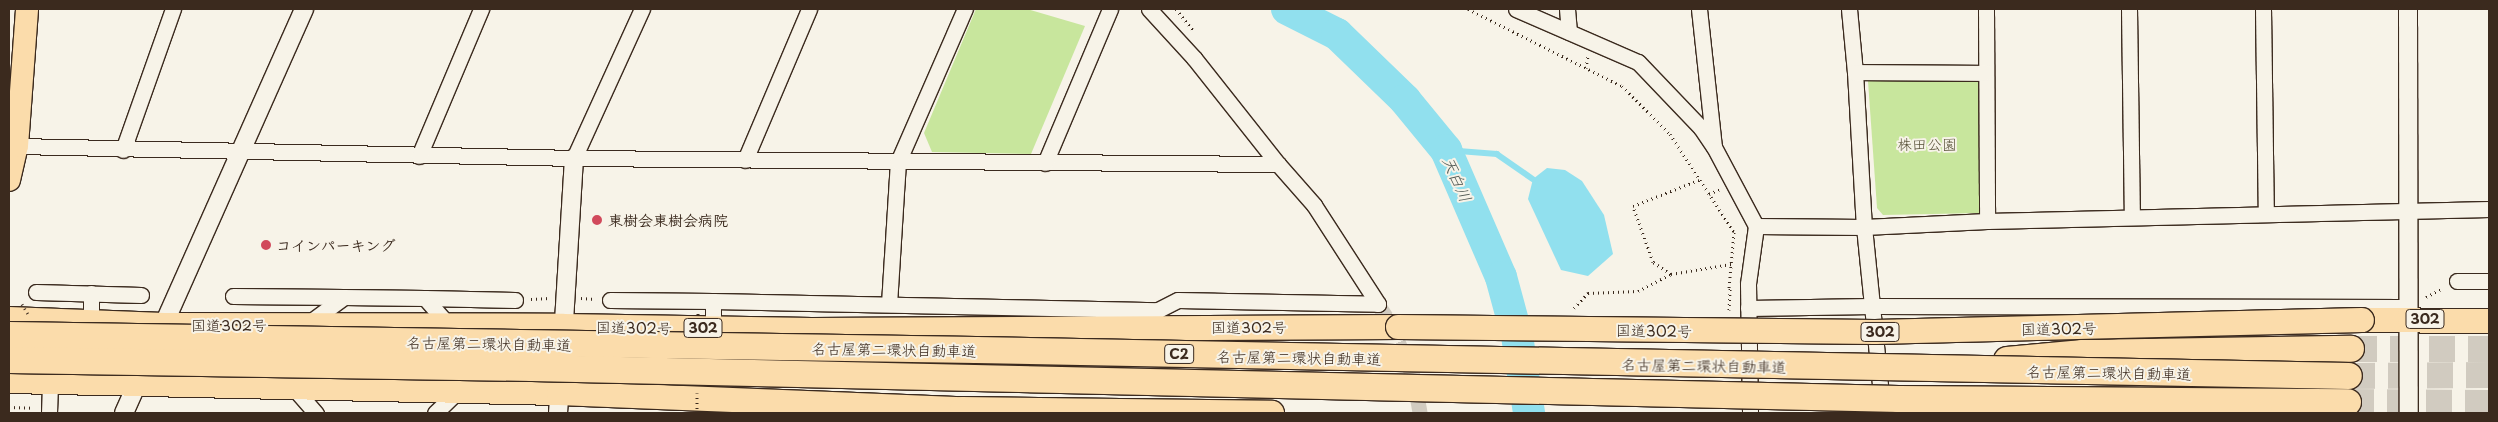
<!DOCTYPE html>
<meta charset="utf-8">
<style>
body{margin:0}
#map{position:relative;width:2498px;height:422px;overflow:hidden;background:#f7f3e8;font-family:"Playpen Sans","Klee One",sans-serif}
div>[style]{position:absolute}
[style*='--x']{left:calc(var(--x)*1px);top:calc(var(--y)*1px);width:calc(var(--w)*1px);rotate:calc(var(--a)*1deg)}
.green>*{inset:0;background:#c8e69d}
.water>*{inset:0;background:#91e0ee}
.stream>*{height:5.5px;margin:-2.75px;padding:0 2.75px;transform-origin:2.75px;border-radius:2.75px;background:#91e0ee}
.river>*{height:32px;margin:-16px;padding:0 16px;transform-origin:16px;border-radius:16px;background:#91e0ee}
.minor-tunnel>*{height:15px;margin-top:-7.5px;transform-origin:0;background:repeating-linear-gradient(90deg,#d1cbc0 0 15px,transparent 0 23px)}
.motorway-tunnel>*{height:26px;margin-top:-13px;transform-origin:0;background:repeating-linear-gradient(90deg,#d1cbc0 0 26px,transparent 0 39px)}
.path>*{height:3px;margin-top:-1.5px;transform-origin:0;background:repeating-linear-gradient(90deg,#3b2a1e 0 1px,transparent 0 5px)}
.roads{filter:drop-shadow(1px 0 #3b2a1e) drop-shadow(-1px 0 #3b2a1e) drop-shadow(0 1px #3b2a1e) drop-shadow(0 -1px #3b2a1e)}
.minor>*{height:15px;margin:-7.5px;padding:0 7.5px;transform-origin:7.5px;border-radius:7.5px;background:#f7f3e8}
.tertiary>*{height:18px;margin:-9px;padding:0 9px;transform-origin:9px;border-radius:9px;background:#f7f3e8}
.primary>*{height:22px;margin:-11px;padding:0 11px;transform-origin:11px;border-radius:11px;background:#fbdcab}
.trunk>*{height:24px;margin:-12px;padding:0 12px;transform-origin:12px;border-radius:12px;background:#fbdcab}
.motorway>*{height:26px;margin:-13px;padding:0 13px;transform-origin:13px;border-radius:13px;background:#fbdcab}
.path-bridge>*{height:3px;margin-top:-1.5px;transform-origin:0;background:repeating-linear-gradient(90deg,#3b2a1e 0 1px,transparent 0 5px)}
.bridges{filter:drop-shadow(1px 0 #3b2a1e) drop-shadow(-1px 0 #3b2a1e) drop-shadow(0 1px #3b2a1e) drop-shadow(0 -1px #3b2a1e)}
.trunk-bridge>*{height:24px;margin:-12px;padding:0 12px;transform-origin:12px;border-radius:12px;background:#fbdcab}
.motorway-bridge>*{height:26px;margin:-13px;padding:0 13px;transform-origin:13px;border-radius:13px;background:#fbdcab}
.dots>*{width:14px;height:14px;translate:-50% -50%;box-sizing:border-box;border:2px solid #f7f3e8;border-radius:50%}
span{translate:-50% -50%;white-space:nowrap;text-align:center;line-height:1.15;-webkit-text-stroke:4px #f7f3e8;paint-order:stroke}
.shield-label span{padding:1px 4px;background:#f7f3e8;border:1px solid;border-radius:4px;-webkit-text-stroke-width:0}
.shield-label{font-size:14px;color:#3b2a1e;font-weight:700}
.park-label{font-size:15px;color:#575037}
.poi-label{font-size:15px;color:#3b2a1e;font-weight:700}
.left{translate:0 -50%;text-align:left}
.street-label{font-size:15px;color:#3b2a1e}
.water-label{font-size:16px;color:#505852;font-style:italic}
.frame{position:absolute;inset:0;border:10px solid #3b2a1e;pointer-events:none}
</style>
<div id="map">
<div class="green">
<i style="clip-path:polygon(976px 9px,1027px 9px,1085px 26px,1031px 154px,932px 152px,924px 133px)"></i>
<i style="clip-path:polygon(1980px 79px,1981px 213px,1883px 215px,1877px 208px,1868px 81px)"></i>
</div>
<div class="water">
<i style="clip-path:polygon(1547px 168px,1565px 170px,1582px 181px,1604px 215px,1613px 254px,1588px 276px,1561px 270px,1528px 199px,1533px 179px)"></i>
</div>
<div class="stream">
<i style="--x:1446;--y:150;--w:51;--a:4.5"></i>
<i style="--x:1497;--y:154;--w:44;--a:34.8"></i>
</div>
<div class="river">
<i style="--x:1287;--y:9;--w:56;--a:26.6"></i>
<i style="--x:1337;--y:34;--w:95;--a:44.1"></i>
<i style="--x:1405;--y:100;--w:65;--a:50.6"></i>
<i style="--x:1446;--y:150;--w:138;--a:66.6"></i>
<i style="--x:1501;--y:277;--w:61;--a:74.8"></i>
<i style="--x:1517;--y:336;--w:78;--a:81.1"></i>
</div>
<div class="minor-tunnel">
<i style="--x:1378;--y:304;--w:20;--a:57"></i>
<i style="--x:1389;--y:321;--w:62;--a:66.3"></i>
<i style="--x:1414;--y:378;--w:36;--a:80"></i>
</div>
<div class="motorway-tunnel">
<i style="--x:2351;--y:349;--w:138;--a:0"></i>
<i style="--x:2349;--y:376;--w:140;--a:-0.4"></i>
<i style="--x:2348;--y:402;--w:141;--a:0.4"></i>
</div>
<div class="path">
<i style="--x:1176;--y:9;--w:27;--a:51"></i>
<i style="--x:1468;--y:9;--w:172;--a:26.6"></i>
<i style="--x:1622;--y:86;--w:68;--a:45"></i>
<i style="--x:1670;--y:134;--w:117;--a:56.9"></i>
<i style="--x:1734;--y:232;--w:56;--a:95.1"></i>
<i style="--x:1586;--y:68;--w:12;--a:-81"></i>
<i style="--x:1709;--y:194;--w:12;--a:-24"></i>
<i style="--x:1671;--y:274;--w:22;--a:-146"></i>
<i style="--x:1653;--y:262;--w:59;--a:-109.7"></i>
<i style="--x:1633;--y:206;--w:71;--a:-21.5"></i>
<i style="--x:2426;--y:297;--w:19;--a:-28"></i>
<i style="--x:581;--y:298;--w:14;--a:4"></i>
<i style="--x:531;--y:299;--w:19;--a:-3"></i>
<i style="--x:1574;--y:308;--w:21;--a:-47"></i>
<i style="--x:1588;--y:293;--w:50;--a:-2.3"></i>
<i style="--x:1638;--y:291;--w:37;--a:-27"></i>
<i style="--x:1671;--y:274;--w:61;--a:-9.5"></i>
<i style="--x:1729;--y:310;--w:22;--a:-87"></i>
<i style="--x:9;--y:407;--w:24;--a:2"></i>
</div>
<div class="roads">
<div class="minor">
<i style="--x:1149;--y:9;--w:67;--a:47.4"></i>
<i style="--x:1194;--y:58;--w:135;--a:51.6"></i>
<i style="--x:1278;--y:164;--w:55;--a:48.7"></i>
<i style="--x:1314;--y:205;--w:118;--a:57.1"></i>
<i style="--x:1516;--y:9;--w:133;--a:23.5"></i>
<i style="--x:1638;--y:62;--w:91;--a:46.3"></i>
<i style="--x:1701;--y:128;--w:23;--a:56"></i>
<i style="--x:1714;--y:147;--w:89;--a:62"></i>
<i style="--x:1756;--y:226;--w:59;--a:97.9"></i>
<i style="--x:1748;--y:284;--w:129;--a:89.1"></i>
<i style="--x:1567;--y:9;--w:23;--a:85"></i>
<i style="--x:1699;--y:9;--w:138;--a:83.8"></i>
<i style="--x:1849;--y:9;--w:63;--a:84.6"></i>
<i style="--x:1855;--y:72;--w:155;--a:86.7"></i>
<i style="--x:1864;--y:227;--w:187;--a:84.2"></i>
<i style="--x:1986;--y:9;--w:212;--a:89.7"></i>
<i style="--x:2129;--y:9;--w:208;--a:89.2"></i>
<i style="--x:2263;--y:9;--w:204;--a:89.2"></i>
<i style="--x:1855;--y:72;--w:131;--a:0.4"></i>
<i style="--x:17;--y:146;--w:557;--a:1.23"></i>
<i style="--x:574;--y:158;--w:704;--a:0.49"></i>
<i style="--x:123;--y:150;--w:150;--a:-70.5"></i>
<i style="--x:419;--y:156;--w:160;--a:-67.1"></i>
<i style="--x:574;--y:158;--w:164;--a:-65.5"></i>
<i style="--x:745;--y:160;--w:164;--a:-67"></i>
<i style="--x:1045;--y:163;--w:167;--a:-67.1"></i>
<i style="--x:1756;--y:226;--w:108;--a:0.5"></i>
<i style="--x:1864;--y:227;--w:123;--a:-2.8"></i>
<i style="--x:1987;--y:221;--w:502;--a:-1.37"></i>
<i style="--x:2457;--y:281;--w:32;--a:0"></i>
<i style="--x:36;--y:292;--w:105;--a:1.6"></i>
<i style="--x:233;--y:296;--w:111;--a:0.5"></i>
<i style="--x:425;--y:298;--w:90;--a:1.3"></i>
<i style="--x:610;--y:300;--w:103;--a:0.6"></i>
<i style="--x:889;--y:304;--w:142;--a:-86.4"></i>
<i style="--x:898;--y:162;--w:167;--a:-66.4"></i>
<i style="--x:1748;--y:308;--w:123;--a:-0.9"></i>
<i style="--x:1871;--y:306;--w:537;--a:0.11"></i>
<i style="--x:91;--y:322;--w:29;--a:-90"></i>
<i style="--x:306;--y:325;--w:47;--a:-36.4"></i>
<i style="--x:344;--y:297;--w:81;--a:0.7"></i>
<i style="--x:425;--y:298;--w:37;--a:49"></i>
<i style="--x:713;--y:329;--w:28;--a:-90"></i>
<i style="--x:713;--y:301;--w:445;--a:1.2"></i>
<i style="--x:1158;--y:310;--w:22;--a:-27"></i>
<i style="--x:1178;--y:300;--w:200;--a:1.1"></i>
<i style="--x:293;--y:387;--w:35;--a:49"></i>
<i style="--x:49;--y:413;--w:31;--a:-88"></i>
<i style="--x:435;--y:413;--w:32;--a:-44"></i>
</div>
<div class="tertiary">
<i style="--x:2408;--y:9;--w:404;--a:89.9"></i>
<i style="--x:159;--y:335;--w:357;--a:-66"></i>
<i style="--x:563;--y:338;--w:180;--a:-86.5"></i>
<i style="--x:124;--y:413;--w:42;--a:-65.9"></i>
<i style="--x:558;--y:413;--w:32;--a:-86"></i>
</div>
<div class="primary">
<i style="--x:9;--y:180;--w:35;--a:-77"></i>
<i style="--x:17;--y:146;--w:137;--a:-85.8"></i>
</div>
<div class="trunk">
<i style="--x:9;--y:319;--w:155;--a:2.2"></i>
<i style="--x:164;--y:325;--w:399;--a:0.1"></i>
<i style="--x:563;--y:326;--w:249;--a:0.9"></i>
<i style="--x:812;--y:330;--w:586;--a:-0.29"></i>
<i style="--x:2362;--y:320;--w:127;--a:0.5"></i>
<i style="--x:9;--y:381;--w:550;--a:1.25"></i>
<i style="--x:559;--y:393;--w:403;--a:2.3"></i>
<i style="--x:962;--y:409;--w:310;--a:0.7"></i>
</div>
<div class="motorway">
<i style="--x:2007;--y:360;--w:76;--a:-5.3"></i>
<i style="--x:2083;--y:353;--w:268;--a:-0.9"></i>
</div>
</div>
<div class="path-bridge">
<i style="--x:22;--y:304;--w:12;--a:59"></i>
<i style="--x:698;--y:324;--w:12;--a:-90"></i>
<i style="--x:697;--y:413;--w:20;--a:-90"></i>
</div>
<div class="bridges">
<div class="trunk-bridge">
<i style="--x:1398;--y:327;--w:477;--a:0.6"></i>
<i style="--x:1875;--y:332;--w:487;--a:-1.4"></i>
</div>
<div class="motorway-bridge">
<i style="--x:9;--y:335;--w:967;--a:0.89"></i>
<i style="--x:976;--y:350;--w:1373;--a:1.08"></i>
<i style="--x:9;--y:360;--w:523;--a:0.88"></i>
<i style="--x:532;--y:368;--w:1367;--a:1.3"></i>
<i style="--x:1899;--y:399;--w:449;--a:0.4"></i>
</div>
</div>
<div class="dots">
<i style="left:597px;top:220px;background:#d1495b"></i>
<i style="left:266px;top:245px;background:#d1495b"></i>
</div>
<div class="shield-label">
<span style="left:2425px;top:319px">302</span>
<span style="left:703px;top:328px">302</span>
<span style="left:1880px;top:332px">302</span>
<span style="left:1179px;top:354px">C2</span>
</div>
<div class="park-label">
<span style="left:1927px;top:144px">株田公園</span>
</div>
<div class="poi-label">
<span class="left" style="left:608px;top:220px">東樹会東樹会病院</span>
<span class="left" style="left:276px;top:245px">コインパーキング</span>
</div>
<div class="street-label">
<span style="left:229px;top:325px">国道302号</span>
<span style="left:634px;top:327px;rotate:1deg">国道302号</span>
<span style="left:1249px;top:327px">国道302号</span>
<span style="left:2059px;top:328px;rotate:-1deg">国道302号</span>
<span style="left:1654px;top:330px;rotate:1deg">国道302号</span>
<span style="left:489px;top:343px;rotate:1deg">名古屋第二環状自動車道</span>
<span style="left:894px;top:349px;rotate:1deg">名古屋第二環状自動車道</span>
<span style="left:1299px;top:357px;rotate:1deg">名古屋第二環状自動車道</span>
<span style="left:1704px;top:365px;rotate:1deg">名古屋第二環状自動車道</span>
<span style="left:2109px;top:372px;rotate:1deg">名古屋第二環状自動車道</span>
</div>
<div class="water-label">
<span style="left:1458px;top:179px;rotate:66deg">天白川</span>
</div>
<div class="frame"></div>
</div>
